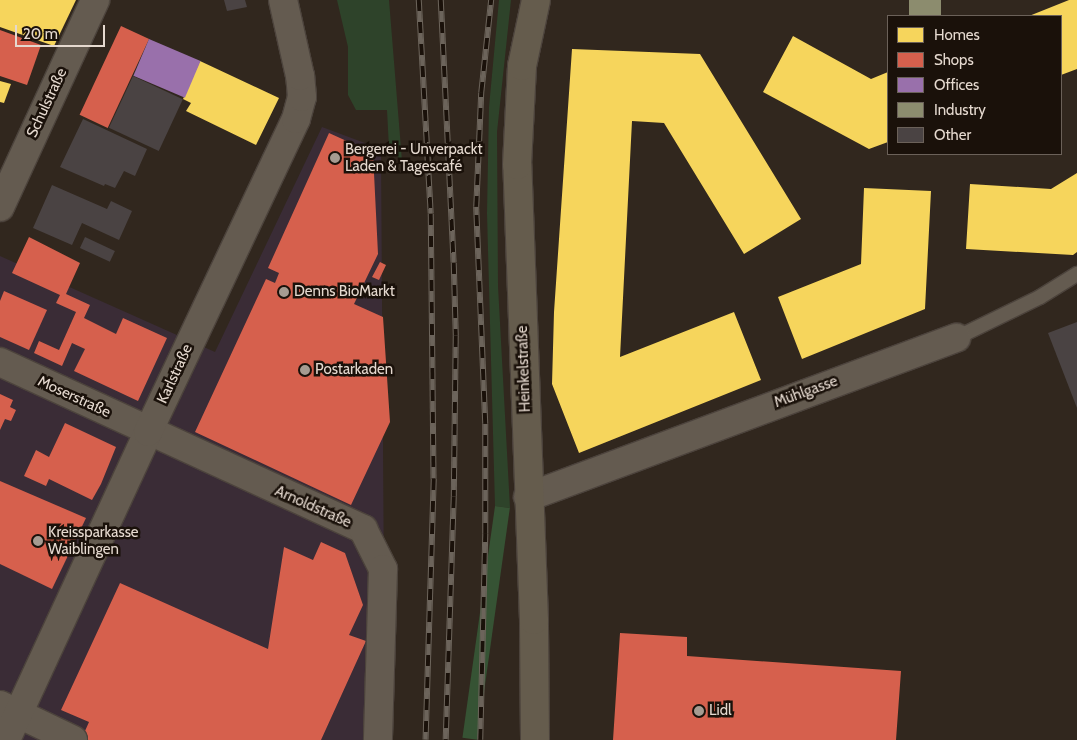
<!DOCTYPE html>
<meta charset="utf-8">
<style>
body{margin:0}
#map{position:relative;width:1077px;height:740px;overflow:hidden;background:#31271e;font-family:Cabin,sans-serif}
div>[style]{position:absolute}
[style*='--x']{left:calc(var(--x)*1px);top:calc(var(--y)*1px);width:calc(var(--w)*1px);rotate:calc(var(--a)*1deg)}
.commercial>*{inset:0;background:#3a2c36}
.green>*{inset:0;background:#2e432a}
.forest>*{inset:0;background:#365334;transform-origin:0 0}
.homes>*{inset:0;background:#f6d55c}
.shops>*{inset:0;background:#d6604d;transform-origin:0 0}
.offices>*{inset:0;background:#9970ab;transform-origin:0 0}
.industry>*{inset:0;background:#8c8c6e;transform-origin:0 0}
.building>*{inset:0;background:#4a4343;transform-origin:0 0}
.roads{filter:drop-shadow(1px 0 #4c433c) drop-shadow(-1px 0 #4c433c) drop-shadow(0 1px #4c433c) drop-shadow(0 -1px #4c433c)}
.lane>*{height:14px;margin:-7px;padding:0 7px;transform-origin:7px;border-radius:7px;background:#645b50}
.street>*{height:28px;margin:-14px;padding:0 14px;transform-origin:14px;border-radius:14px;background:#645b50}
.secondary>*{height:28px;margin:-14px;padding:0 14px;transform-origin:14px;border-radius:14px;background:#655c4d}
.rail>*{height:5.5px;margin-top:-2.75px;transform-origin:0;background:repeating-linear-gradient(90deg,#1a110a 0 11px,#6c645b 0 22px);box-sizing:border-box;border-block:1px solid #6c645b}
.dots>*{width:14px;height:14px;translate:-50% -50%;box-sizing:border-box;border:2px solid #1a110a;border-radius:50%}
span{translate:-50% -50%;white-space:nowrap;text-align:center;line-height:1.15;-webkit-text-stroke:5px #1a110a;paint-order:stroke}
.street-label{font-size:15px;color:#e5d9cf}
.poi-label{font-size:15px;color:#e5d9cf}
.left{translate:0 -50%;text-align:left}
.legend{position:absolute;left:887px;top:15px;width:175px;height:140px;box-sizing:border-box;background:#1a110a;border:1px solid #6b6159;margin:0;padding:6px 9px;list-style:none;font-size:15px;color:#e5d9cf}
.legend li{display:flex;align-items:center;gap:10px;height:25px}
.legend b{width:25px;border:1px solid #6b6159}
.scale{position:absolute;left:15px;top:25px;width:90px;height:22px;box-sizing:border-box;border:2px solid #e5d9cf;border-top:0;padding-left:6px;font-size:15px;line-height:18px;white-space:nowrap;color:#e5d9cf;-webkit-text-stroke:4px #1a110a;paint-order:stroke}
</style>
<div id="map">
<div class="commercial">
<i style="clip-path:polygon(322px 127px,381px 149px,385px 740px,13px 740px,0 701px,0 256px,215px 352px)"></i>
</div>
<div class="green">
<i style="clip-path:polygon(337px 0,389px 0,402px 161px,389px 148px,387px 110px,356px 110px,348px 95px,348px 47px)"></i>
<i style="clip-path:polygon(499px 0,511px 0,497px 132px,498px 286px,510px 508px,495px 506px,487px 213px,489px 107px)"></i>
</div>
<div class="forest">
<i style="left:495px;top:506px;width:15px;height:234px;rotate:8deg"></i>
</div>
<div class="homes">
<i style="clip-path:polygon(0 0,76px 0,54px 46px,0 27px)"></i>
<i style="clip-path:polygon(1069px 0,1077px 0,1077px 69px,1061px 75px,1061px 16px,1029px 16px)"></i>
<i style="clip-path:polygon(793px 36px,871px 79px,888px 72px,888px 142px,869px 149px,763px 92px)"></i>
<i style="clip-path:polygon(572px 49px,700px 54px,801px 219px,744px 254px,664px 123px,632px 121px,620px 357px,734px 312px,761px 380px,579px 453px,552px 384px,554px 312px)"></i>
<i style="clip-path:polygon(200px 61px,279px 98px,256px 145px,186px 111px,191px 103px,183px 99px)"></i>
<i style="clip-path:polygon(0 81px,11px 84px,4px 103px,0 102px)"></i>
<i style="clip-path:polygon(1077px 173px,1077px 252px,1073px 255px,966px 249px,970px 184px,1051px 189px)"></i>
<i style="clip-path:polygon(864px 188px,931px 191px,925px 309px,802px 359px,778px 297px,861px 264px)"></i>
</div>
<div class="shops">
<i style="left:121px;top:26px;width:31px;height:98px;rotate:25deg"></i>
<i style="clip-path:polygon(0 30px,41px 45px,27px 85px,0 76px)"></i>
<i style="clip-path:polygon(329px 133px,373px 153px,378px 254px,354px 304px,383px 317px,390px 422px,351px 505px,195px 432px,266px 279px,275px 283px,279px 273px,268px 268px)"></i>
<i style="clip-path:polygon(29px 237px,80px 263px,66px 294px,90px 305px,84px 318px,116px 334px,123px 318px,167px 338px,138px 401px,74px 371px,85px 349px,72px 343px,62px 366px,34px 353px,39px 341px,59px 350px,76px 312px,56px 303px,60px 295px,12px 273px)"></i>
<i style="clip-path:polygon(380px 262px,386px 265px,379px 280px,372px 277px)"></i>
<i style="clip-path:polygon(4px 291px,47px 310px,29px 350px,0 337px,0 301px)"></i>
<i style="clip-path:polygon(0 394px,13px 400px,10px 407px,16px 410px,11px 421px,5px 419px,0 430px)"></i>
<i style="clip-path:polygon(65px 423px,116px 447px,101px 484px,92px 500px,49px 479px,46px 486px,24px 476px,36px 450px,49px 457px)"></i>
<i style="clip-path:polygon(0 481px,86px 518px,52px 589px,0 564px)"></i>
<i style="clip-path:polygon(321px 542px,345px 553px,363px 605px,349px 635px,366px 641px,321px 740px,81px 740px,89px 722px,61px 710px,120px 583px,268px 649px,284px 547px,313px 560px)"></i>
<i style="clip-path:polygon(620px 633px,687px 637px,687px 656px,901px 671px,896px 740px,613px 740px)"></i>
</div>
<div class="offices">
<i style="left:149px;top:39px;width:56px;height:40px;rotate:23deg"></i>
</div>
<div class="industry">
<i style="left:909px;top:0;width:32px;height:16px"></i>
</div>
<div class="building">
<i style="clip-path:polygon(224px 0,245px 0,247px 7px,227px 11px)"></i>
<i style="left:133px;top:76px;width:55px;height:57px;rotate:25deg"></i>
<i style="clip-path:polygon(83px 119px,147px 149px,135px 176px,124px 171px,115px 188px,105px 184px,104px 186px,60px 167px)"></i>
<i style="clip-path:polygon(52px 185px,107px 209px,111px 201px,132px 211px,119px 240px,82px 223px,72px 245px,33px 228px)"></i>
<i style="left:85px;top:237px;width:33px;height:12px;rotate:25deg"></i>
<i style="clip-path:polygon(1077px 322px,1077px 408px,1048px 333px)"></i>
</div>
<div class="roads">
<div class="lane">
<i style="--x:956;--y:338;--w:93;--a:-26"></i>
<i style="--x:1040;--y:297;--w:44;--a:-31.9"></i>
</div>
<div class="street">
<i style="--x:0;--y:207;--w:228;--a:-65.3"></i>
<i style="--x:0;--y:362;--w:400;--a:24.7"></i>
<i style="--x:363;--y:529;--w:45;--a:63.4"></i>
<i style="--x:383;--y:569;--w:171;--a:91.7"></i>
<i style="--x:528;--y:497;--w:457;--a:-20.4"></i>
<i style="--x:0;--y:705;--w:81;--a:25.6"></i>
<i style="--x:6;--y:740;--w:339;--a:-65.2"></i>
<i style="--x:148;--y:432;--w:346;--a:-64.7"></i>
<i style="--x:296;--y:119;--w:23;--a:-75"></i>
<i style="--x:302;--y:97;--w:21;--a:-95"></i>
<i style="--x:300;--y:76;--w:78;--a:-102.6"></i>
</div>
<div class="secondary">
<i style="--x:535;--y:740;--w:120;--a:-90.5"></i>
<i style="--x:534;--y:620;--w:455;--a:-92.1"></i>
<i style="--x:517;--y:165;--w:99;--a:-87.1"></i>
<i style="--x:522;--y:66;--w:67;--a:-78"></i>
</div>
</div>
<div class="rail">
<i style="--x:419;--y:0;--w:214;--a:86.8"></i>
<i style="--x:431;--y:214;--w:265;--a:89.4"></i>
<i style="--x:434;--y:479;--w:261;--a:91.8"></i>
<i style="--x:441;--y:0;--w:263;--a:87.2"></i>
<i style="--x:454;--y:263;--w:73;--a:88.4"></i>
<i style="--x:456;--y:336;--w:161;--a:90.7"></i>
<i style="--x:454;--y:497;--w:243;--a:91.9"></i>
<i style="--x:480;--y:740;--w:206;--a:-88.6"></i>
<i style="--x:485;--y:534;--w:110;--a:-90"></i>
<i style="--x:485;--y:424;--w:217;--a:-92.4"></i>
<i style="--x:476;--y:207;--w:114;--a:-87.5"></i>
<i style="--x:481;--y:93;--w:94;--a:-83.9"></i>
</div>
<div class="dots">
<i style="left:335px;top:158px;background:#a69b91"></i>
<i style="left:284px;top:292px;background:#a69b91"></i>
<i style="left:305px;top:370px;background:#a69b91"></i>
<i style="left:38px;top:541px;background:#a69b91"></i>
<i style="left:699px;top:711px;background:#a69b91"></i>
</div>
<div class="street-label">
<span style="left:47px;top:103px;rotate:-65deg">Schulstraße</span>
<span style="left:524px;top:369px;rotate:-92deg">Heinkelstraße</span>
<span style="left:175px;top:374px;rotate:-65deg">Karlstraße</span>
<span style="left:806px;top:392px;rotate:-20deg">Mühlgasse</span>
<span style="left:74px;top:397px;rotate:25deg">Moserstraße</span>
<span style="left:313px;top:507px;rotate:24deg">Arnoldstraße</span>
</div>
<div class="poi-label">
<span class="left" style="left:345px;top:158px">Bergerei - Unverpackt<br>Laden &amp; Tagescafé</span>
<span class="left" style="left:294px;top:292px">Denns BioMarkt</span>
<span class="left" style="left:315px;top:370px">Postarkaden</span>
<span class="left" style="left:48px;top:541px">Kreissparkasse<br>Waiblingen</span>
<span class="left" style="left:709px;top:711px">Lidl</span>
</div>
<ul class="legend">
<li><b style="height:14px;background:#f6d55c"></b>Homes</li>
<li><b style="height:14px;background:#d6604d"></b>Shops</li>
<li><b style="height:14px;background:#9970ab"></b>Offices</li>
<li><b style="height:14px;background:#8c8c6e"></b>Industry</li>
<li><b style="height:14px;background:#4a4343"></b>Other</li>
</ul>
<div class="scale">20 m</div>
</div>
